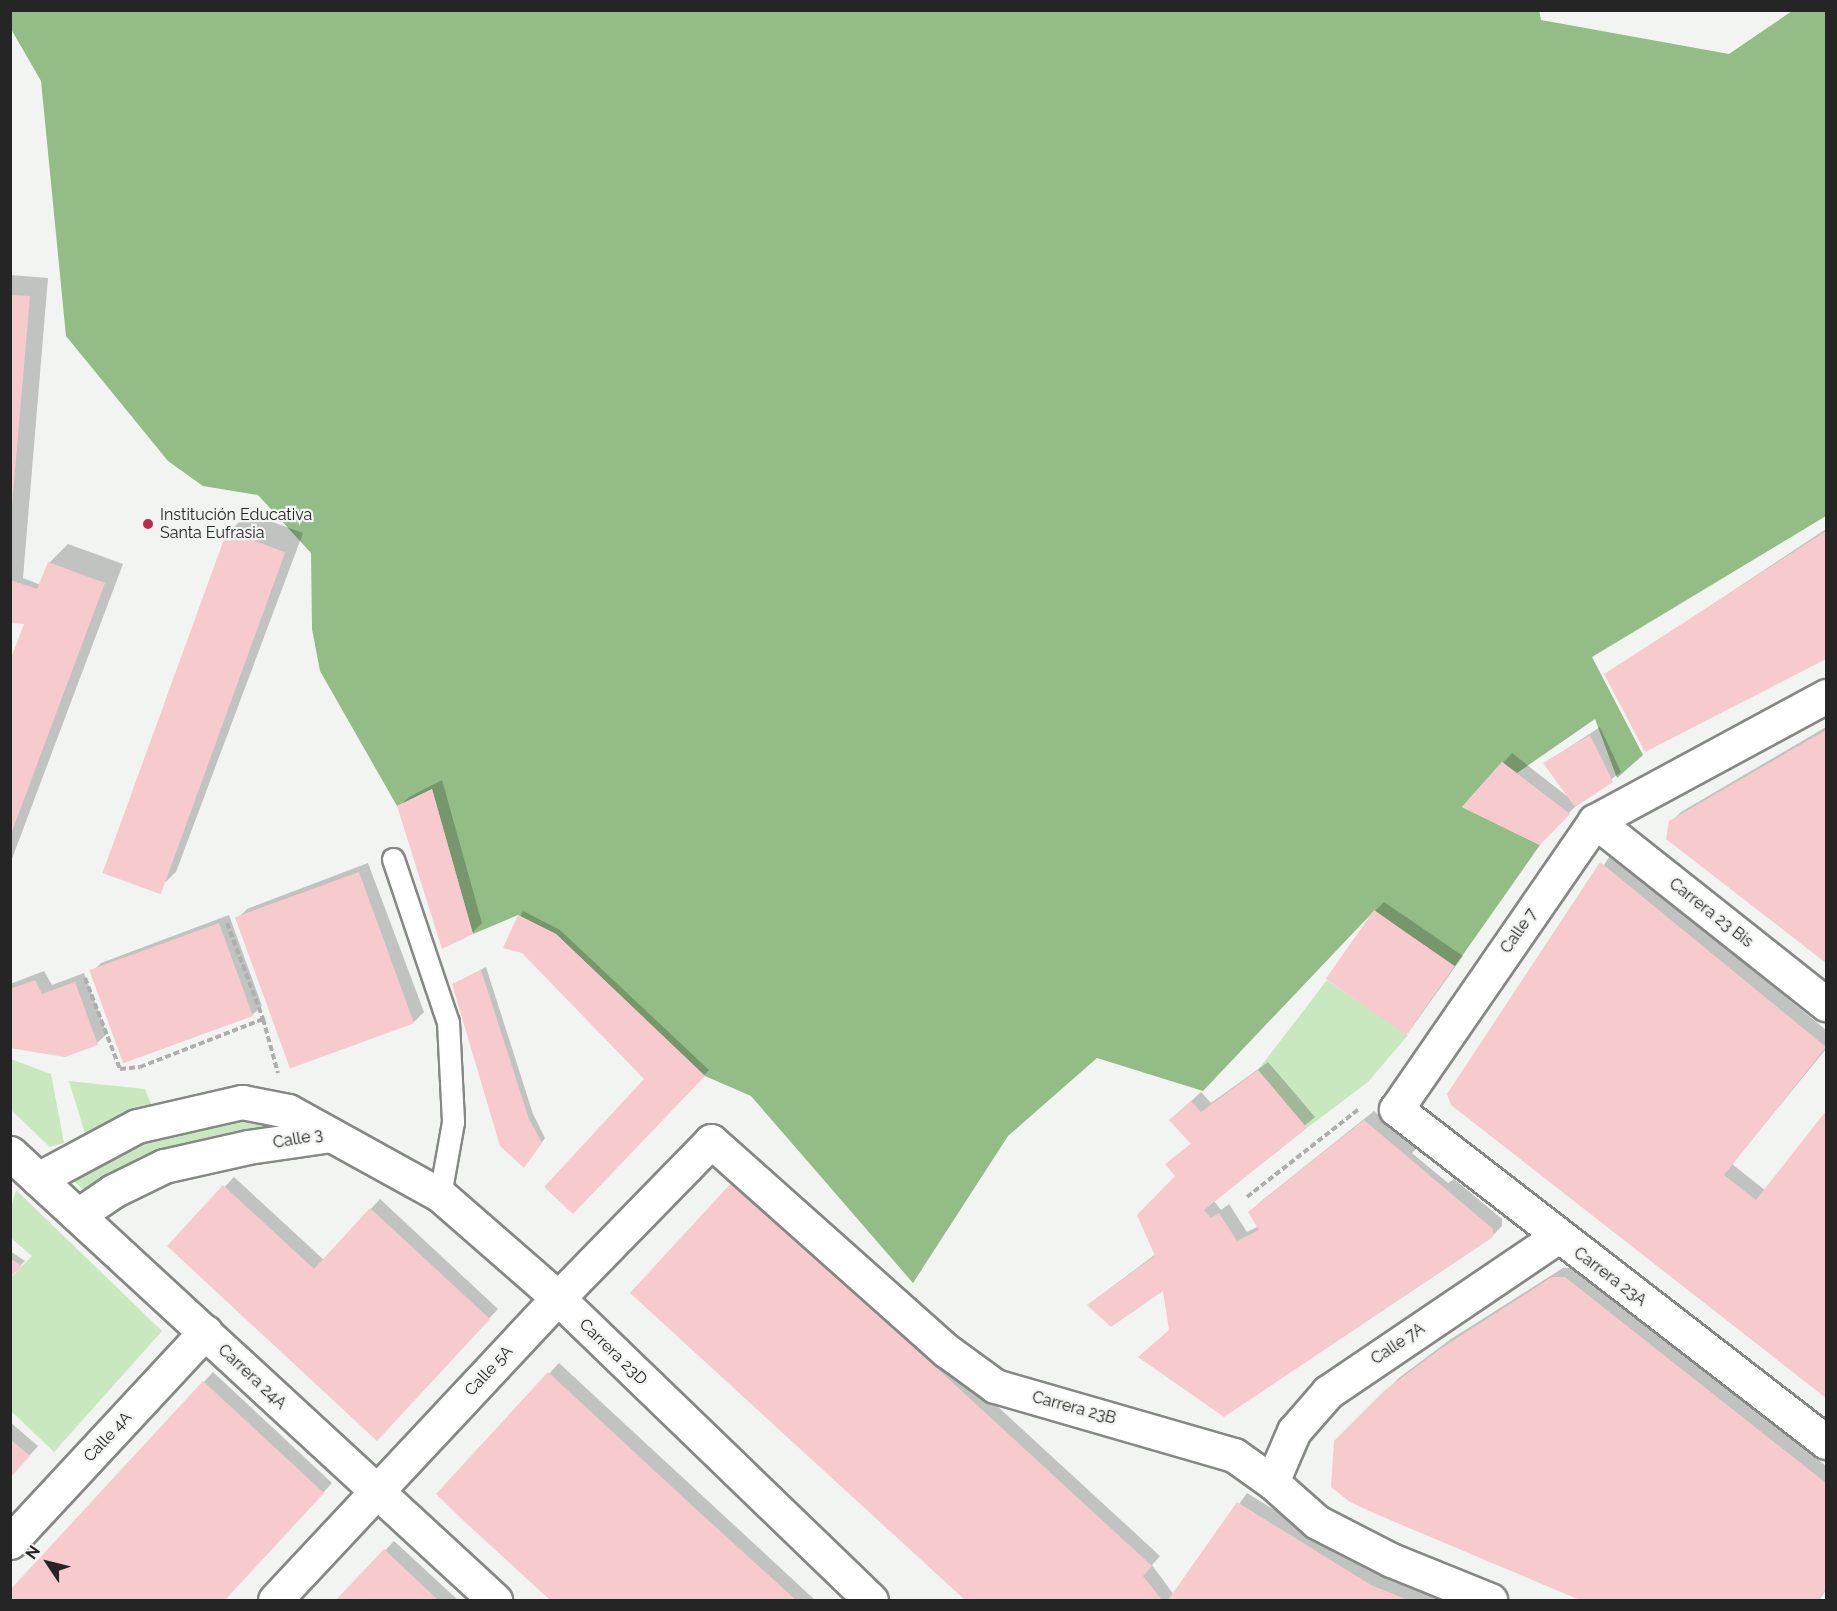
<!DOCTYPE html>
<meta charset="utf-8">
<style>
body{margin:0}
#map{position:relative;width:1837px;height:1611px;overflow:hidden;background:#f2f4f1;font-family:Raleway,sans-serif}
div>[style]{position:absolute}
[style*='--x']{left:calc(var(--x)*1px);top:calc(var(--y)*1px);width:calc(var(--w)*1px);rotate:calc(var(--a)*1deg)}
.green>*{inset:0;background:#cae8c0}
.forest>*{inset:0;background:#94bc87}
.shadow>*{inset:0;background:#0003}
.building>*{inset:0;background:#f7cacd;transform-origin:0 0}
.path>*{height:4px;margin-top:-2px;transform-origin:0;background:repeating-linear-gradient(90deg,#adafad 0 6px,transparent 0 9px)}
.roads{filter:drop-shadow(2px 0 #868885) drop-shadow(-2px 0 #868885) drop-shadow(0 2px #868885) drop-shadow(0 -2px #868885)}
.service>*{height:21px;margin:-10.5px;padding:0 10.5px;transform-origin:10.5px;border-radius:10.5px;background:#fff}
.minor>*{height:33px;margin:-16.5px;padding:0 16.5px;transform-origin:16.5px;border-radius:16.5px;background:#fff}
.tertiary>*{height:33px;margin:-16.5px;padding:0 16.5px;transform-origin:16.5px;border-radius:16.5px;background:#fff}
.dots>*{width:16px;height:16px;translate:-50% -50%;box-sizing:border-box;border:3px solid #f2f4f1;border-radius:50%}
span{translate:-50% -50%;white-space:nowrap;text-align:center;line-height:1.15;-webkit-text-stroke:4.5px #f2f4f1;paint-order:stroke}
.poi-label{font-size:16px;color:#242524}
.left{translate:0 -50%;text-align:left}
.street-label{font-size:16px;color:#242524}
.frame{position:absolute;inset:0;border:12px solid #242524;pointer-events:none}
.north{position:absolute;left:18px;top:1533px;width:60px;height:60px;-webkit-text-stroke:4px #f2f4f1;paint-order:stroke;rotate:305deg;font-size:16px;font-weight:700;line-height:24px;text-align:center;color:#242524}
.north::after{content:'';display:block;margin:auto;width:21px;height:27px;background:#242524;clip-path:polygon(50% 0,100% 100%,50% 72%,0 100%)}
</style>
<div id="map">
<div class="green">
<i style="clip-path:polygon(1327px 980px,1408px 1035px,1368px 1082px,1307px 1128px,1258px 1070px)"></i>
<i style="clip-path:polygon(11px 1059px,51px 1074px,64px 1143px,50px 1147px,11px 1110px)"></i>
<i style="clip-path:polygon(69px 1081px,145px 1089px,152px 1106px,86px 1137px)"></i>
<i style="clip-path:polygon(240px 1112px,306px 1130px,88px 1194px,66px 1174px,142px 1137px)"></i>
<i style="clip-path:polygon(16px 1190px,162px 1331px,54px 1452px,11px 1411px,11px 1277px,32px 1256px,11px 1238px,11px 1208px)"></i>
</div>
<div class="forest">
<i style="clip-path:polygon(1539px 10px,1541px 20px,1729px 54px,1792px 11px,1826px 11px,1826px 516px,1592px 657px,1643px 755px,1617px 778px,1595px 719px,1517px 773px,1502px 762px,1462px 807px,1540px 845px,1455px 966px,1374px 911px,1203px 1091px,1097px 1058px,1008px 1136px,913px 1283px,751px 1096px,705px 1076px,556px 934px,518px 915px,473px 934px,432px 789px,397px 806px,320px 671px,312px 629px,311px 553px,258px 495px,203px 486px,168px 461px,66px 336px,41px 81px,11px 29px,10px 11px)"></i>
</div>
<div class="shadow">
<i style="clip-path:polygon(10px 275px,48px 278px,23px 578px,41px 585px,49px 563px,68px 544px,123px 564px,10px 864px,10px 665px,28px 618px,10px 621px)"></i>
<i style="clip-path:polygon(248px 513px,303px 533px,176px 872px,156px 891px,229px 532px)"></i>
<i style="clip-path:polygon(1826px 529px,1826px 657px,1646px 750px,1606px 675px)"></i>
<i style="clip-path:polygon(1600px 727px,1621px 772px,1578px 804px,1539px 843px,1464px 807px,1512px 753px,1568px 797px,1545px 763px)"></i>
<i style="clip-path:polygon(1826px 727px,1826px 961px,1743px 896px,1671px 822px,1681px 812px)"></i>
<i style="clip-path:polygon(442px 780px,482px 923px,472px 933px,399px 807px,409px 797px)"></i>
<i style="clip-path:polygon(1611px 854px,1826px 1030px,1826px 1049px,1732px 1164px,1766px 1191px,1826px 1113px,1826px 1396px,1452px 1104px)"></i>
<i style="clip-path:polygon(368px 863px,424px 1012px,414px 1022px,237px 919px,247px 909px)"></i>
<i style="clip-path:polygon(1384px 902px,1463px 956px,1408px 1033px,1375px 911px)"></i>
<i style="clip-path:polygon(523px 911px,560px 930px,709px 1070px,573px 1212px,646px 1079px,523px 952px,505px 947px)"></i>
<i style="clip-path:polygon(229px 915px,262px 1006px,252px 1015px,92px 972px,101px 963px)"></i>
<i style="clip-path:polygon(486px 967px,533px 1114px,545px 1138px,524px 1166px,454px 984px)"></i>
<i style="clip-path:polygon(44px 971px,52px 985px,84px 973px,107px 1034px,97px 1043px,65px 1055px,10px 1047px,10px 984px)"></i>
<i style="clip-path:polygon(1268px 1062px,1315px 1117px,1214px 1201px,1221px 1210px,1229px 1204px,1247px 1232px,1259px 1226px,1250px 1212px,1259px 1203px,1374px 1111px,1417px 1148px,1412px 1153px,1448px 1183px,1454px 1179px,1502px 1219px,1502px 1226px,1492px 1236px,1171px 1330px,1164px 1289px,1089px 1304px,1156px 1254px,1177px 1176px,1177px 1155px,1192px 1143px,1180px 1111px,1201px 1092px,1211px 1103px)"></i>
<i style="clip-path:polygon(744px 1173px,1160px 1556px,1152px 1565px,1174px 1595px,1247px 1493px,1381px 1576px,1441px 1600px,967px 1600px,632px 1293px)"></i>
<i style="clip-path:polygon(234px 1177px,324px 1260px,380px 1199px,498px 1309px,386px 1430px,169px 1246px)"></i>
<i style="clip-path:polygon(10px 1251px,25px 1261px,10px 1275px)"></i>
<i style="clip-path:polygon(1563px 1268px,1575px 1268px,1667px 1341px,1672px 1336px,1715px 1369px,1710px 1374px,1826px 1466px,1826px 1590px,1819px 1600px,1585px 1600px,1377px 1513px,1335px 1442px,1400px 1377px,1451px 1339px)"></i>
<i style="clip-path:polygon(559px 1363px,815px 1600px,553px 1600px,438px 1494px)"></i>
<i style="clip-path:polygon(213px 1372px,332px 1483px,224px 1600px,10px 1600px,10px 1592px)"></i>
<i style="clip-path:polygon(10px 1422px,38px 1446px,10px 1477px)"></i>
<i style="clip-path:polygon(394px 1541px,458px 1600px,339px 1600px)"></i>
</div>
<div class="building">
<i style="clip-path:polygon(10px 295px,30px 296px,12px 506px,10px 506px)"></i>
<i style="left:227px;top:531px;width:62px;height:364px;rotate:20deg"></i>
<i style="clip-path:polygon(1826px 531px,1826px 659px,1645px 752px,1604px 674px)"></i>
<i style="clip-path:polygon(48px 562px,105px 583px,11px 834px,10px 661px,24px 624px,10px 623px,10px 580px,37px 589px)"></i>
<i style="clip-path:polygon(1826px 730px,1826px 963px,1666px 839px,1669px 821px)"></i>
<i style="clip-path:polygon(1590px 735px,1613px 782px,1575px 807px,1543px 763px)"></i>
<i style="clip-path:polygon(1502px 762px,1570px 814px,1540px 845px,1462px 807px)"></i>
<i style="clip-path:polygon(432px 789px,473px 934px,442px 949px,397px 806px)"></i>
<i style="clip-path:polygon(1600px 862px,1826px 1047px,1724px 1175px,1756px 1200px,1826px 1111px,1826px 1398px,1451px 1105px,1447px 1094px)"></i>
<i style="left:359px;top:872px;width:161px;height:132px;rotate:70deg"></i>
<i style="left:1374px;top:910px;width:98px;height:84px;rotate:35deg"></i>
<i style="clip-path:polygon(518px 915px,556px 934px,705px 1076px,573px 1214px,544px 1187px,644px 1079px,522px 953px,503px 948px)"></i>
<i style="left:219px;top:923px;width:99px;height:138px;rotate:70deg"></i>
<i style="clip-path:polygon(481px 970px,529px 1119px,542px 1143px,524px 1168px,500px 1146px,452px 984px)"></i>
<i style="clip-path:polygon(35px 980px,42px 994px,75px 982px,98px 1045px,65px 1057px,10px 1048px,10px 989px)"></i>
<i style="clip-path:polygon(1258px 1070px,1307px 1128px,1204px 1210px,1211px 1218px,1219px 1213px,1237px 1241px,1259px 1230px,1248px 1212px,1364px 1120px,1493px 1229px,1493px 1237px,1224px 1417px,1138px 1357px,1169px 1330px,1163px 1291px,1111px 1327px,1087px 1305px,1155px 1256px,1137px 1215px,1175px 1176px,1165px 1164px,1191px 1144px,1169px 1120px,1191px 1101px,1201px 1112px)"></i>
<i style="clip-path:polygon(733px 1181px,1152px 1566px,1143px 1576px,1162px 1600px,965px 1600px,630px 1293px)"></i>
<i style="clip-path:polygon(223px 1185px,314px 1269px,370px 1208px,490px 1319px,377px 1441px,167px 1246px)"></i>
<i style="clip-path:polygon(10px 1258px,22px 1266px,10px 1277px)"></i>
<i style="clip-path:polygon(1552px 1277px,1565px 1277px,1826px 1483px,1826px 1589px,1818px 1600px,1580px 1600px,1376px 1514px,1350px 1502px,1331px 1487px,1334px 1441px,1384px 1391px,1440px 1349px)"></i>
<i style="clip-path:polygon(548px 1372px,698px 1511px,796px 1600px,550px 1600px,465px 1522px,436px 1494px)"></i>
<i style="clip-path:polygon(203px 1381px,324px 1493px,225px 1600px,10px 1600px,10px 1590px)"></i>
<i style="clip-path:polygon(10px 1439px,30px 1456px,10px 1478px)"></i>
<i style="clip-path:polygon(1237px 1502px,1371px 1585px,1408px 1600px,1168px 1600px)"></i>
<i style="clip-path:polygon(384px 1549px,438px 1600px,336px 1600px)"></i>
</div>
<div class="path">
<i style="--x:227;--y:923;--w:103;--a:69.4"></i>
<i style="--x:263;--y:1019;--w:56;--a:74.5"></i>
<i style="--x:85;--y:978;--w:97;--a:69"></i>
<i style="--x:120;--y:1069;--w:20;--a:-6"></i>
<i style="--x:140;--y:1067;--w:132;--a:-21.3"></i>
<i style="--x:1247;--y:1197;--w:144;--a:-38.2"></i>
</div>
<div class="roads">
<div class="service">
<i style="--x:393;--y:859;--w:172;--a:71.4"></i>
<i style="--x:448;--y:1022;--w:100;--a:87.1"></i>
<i style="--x:453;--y:1122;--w:74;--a:100.1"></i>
</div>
<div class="minor">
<i style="--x:1826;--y:696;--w:263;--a:151.6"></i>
<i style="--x:1595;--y:821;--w:350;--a:124.6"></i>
<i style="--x:1396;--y:1109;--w:544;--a:37.75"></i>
<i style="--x:1595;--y:821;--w:295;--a:38.4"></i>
<i style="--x:38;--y:1179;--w:112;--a:-28.2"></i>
<i style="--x:137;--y:1126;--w:108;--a:-12.9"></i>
<i style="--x:242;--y:1102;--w:47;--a:11.1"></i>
<i style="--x:288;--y:1111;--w:174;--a:28.9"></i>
<i style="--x:440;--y:1195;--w:157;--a:41.1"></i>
<i style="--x:558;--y:1298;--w:435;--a:44"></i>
<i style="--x:78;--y:1215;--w:42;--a:-34.4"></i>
<i style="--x:113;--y:1191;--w:57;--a:-26.1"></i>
<i style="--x:164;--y:1166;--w:86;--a:-12.7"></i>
<i style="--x:248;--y:1147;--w:84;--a:-8.2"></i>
<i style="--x:1272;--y:1482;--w:56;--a:-66.7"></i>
<i style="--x:1294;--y:1431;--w:52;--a:-48.9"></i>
<i style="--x:1328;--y:1392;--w:277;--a:-34.1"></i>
<i style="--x:10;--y:1542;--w:287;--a:-47.1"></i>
<i style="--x:275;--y:1600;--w:414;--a:-46.9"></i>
<i style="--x:558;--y:1298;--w:219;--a:-45.7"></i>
<i style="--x:711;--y:1141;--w:316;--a:41.7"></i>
<i style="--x:947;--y:1351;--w:59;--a:36.1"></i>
<i style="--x:995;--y:1386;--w:249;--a:16.1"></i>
<i style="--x:1234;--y:1455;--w:47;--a:35.4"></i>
<i style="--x:1272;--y:1482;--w:60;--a:41.6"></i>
<i style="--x:1317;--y:1522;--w:83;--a:27.2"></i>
<i style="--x:1391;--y:1560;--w:107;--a:22"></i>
</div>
<div class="tertiary">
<i style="--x:10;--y:1153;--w:660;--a:42.67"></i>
</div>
</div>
<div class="dots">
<i style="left:148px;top:524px;background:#bc2b4c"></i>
</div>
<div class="poi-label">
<span class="left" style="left:160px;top:524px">Institución Educativa<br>Santa Eufrasia</span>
</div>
<div class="street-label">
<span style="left:1711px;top:913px;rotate:38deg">Carrera 23 Bis</span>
<span style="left:1519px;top:931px;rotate:-55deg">Calle 7</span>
<span style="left:298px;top:1139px;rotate:-10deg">Calle 3</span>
<span style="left:1610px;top:1277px;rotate:37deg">Carrera 23A</span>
<span style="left:1398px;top:1344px;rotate:-34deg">Calle 7A</span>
<span style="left:613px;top:1352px;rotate:44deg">Carrera 23D</span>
<span style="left:489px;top:1371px;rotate:-47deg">Calle 5A</span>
<span style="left:252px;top:1377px;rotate:43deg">Carrera 24A</span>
<span style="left:1074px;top:1408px;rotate:15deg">Carrera 23B</span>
<span style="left:108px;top:1437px;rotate:-47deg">Calle 4A</span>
</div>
<div class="frame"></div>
<div class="north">N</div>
</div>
